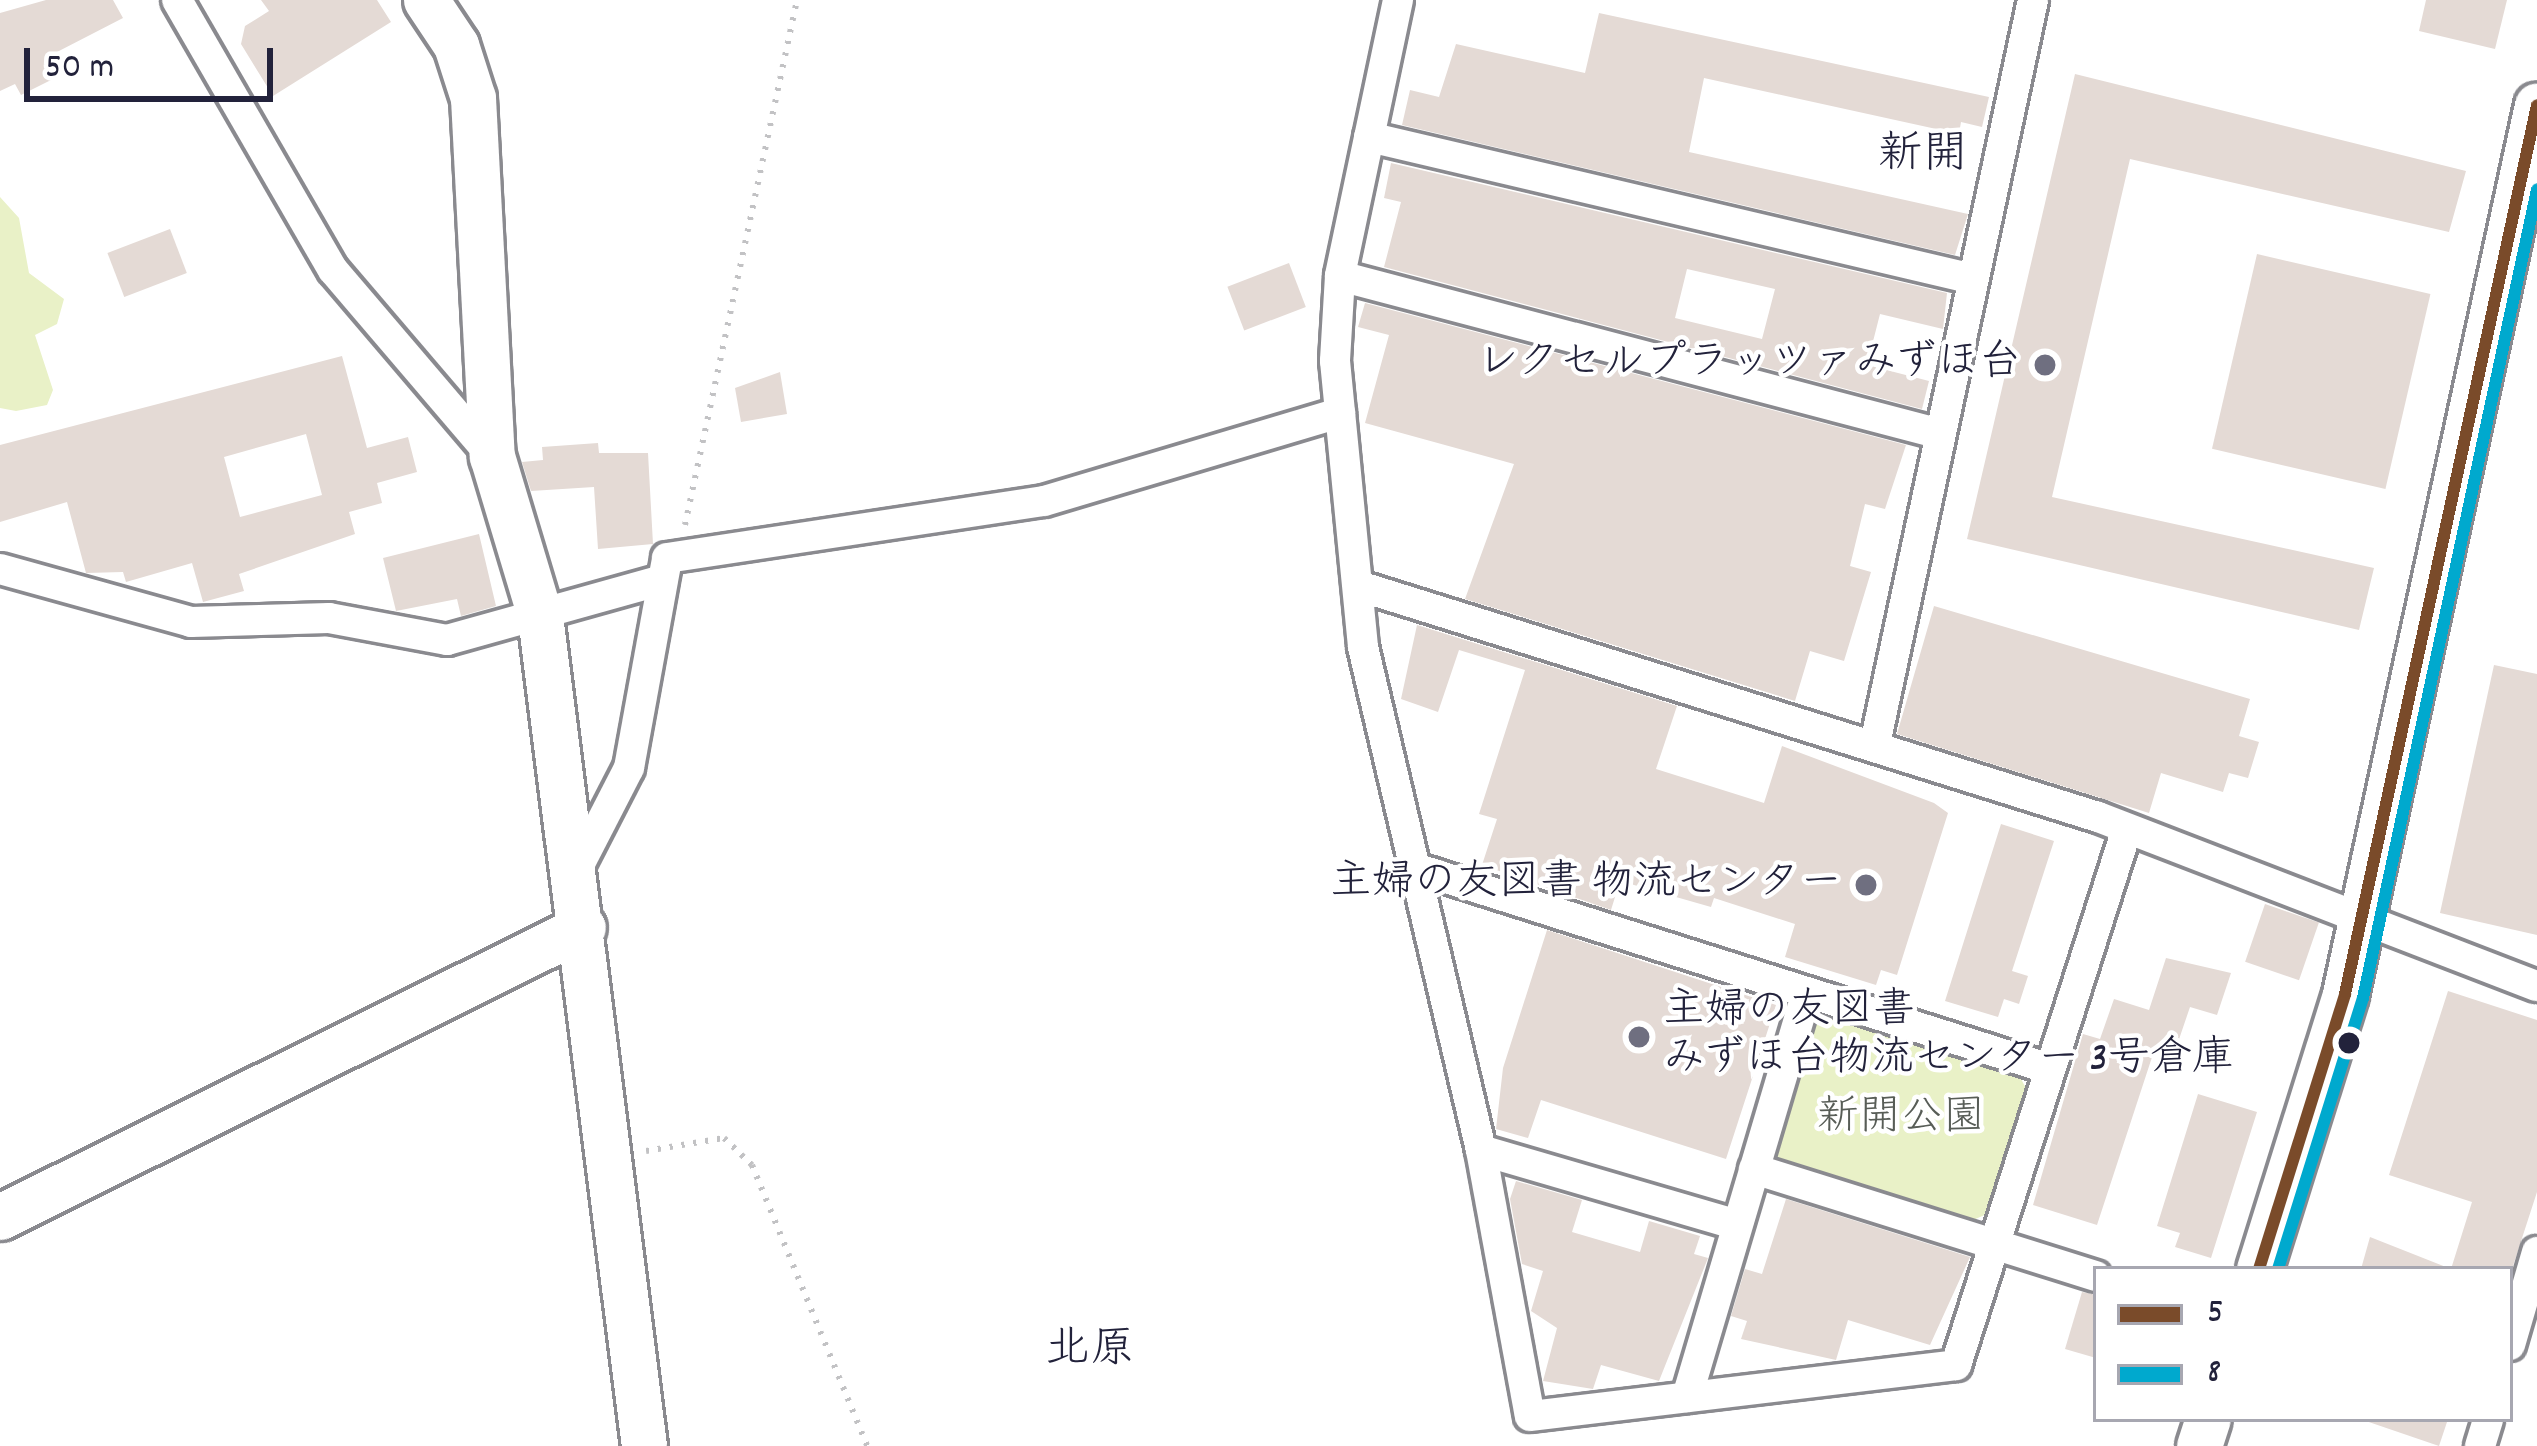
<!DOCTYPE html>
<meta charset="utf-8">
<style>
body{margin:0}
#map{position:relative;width:2537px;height:1446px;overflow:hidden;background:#fff;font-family:Dekko,"Klee One",sans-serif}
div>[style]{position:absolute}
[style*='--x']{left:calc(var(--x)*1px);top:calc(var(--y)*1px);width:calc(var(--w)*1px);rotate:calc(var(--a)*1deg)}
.green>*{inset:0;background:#e9f1c7}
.building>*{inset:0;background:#e4dad5;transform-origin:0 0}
.path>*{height:6px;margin-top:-3px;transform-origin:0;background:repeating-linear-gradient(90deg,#c2c2c4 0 3px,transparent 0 12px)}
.roads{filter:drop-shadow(3px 0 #8a8a8f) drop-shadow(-3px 0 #8a8a8f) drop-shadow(0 3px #8a8a8f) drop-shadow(0 -3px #8a8a8f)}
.street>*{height:30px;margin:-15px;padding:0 15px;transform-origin:15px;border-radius:15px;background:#fff}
.secondary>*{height:45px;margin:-22.5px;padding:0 22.5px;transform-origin:22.5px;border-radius:22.5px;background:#fff}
.bus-1>*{height:12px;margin:-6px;padding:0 6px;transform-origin:6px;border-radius:6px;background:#7a4b2a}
.bus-2>*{height:12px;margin:-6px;padding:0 6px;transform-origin:6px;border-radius:6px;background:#00a9ce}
.dots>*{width:33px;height:33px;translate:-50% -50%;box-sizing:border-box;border:6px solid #fff;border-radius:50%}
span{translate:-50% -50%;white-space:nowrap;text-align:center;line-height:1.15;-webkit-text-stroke:9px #fff;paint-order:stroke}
.poi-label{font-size:42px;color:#22223b}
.right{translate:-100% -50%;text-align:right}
.left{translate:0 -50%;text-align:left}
.park-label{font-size:42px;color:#585d57}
.neighbourhood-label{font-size:45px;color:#22223b}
.legend{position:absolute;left:2093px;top:1266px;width:420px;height:156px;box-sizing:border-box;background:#fff;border:3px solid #a7a7b1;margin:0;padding:15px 21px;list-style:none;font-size:36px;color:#22223b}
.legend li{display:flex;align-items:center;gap:24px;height:60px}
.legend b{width:60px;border:3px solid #a7a7b1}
.scale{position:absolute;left:24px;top:48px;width:249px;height:54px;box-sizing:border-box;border:6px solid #22223b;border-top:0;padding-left:15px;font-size:36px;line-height:42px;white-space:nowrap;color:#22223b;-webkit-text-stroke:9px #fff;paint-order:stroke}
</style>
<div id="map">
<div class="green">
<i style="clip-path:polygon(0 197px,19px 218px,29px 273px,64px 299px,57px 324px,35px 335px,53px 390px,47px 405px,16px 411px,0 408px)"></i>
<i style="clip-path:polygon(1825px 1014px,2021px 1079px,2028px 1092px,1989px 1213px,1971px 1221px,1779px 1162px,1771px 1148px,1810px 1022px)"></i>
</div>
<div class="building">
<i style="clip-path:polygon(46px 0,113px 0,123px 18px,57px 52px,67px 72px,21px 95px,15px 84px,0 91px,0 13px)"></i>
<i style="clip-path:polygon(261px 0,377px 0,391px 22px,273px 96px,241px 44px,245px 26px,269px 11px)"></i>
<i style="clip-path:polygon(2426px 0,2507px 0,2495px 49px,2419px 31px)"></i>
<i style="clip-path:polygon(1599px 13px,1989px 97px,1982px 127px,1961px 122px,1959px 134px,1704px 78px,1689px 152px,1968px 214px,1955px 255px,1402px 125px,1410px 90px,1439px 97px,1456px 44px,1585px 73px)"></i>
<i style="clip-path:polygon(2075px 74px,2466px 171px,2449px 232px,2130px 159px,2052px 497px,2374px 568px,2359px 630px,1967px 539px)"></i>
<i style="clip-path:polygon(evenodd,1391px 163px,1947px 293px,1943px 329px,1880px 314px,1867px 365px,1929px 381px,1922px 409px,1384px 267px,1401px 202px,1384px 198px,1391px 163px,1687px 269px,1775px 289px,1762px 339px,1675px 318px,1687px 269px)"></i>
<i style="left:170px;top:229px;width:47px;height:67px;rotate:69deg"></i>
<i style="left:2257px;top:254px;width:178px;height:200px;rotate:13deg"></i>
<i style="left:1289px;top:263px;width:47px;height:66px;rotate:69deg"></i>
<i style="clip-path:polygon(1365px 303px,1906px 445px,1885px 509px,1865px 504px,1850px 566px,1871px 572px,1844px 661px,1810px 651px,1795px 701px,1465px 599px,1514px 464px,1365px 423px,1389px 335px,1358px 327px)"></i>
<i style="clip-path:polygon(evenodd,342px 356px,367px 448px,408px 437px,417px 472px,377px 483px,382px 503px,349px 512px,355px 534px,239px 574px,244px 591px,203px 602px,192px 563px,126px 582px,123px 572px,86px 573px,67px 502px,0 522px,0 445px,342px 356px,306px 434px,322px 495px,240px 517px,224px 457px,306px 434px)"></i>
<i style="clip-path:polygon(780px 372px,787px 414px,741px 422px,735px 388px)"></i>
<i style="clip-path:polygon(598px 443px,599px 453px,648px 453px,653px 544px,598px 549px,594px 487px,531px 491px,522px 462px,543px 460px,542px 447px)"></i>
<i style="clip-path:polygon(479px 534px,496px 606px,461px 616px,457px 599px,396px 611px,383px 558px)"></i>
<i style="clip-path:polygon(1934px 606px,2250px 699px,2239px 736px,2259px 742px,2248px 778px,2229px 773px,2223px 792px,2161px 773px,2149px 813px,1897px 734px)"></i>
<i style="clip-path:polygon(1417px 625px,1677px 706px,1656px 769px,1764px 803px,1782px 746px,1934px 803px,1948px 813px,1897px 975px,1881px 970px,1876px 985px,1785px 957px,1795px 924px,1714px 898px,1711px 907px,1620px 881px,1611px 910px,1482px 865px,1497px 819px,1479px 814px,1525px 670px,1459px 650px,1438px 712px,1401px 699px)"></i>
<i style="clip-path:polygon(2494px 665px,2537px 674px,2537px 935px,2440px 913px)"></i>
<i style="clip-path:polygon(2001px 824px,2054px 841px,2012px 971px,2028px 976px,2019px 1004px,2004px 999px,1998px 1017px,1945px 1001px)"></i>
<i style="left:2265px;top:904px;width:57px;height:61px;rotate:19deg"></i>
<i style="clip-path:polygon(1547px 930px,1776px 1005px,1726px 1159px,1541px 1100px,1528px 1138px,1496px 1129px,1503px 1068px)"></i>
<i style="clip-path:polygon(2166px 958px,2231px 973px,2217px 1015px,2190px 1007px,2174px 1054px,2155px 1048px,2097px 1225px,2033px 1205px,2083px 1034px,2100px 1039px,2114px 999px,2149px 1010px)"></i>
<i style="clip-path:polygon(2448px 991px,2537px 1020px,2537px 1192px,2512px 1269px,2361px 1269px,2370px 1237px,2451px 1269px,2472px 1202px,2389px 1175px)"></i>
<i style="clip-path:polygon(2198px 1094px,2257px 1112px,2211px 1258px,2175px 1247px,2180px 1233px,2157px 1226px)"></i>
<i style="clip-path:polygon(1516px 1181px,1582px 1200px,1572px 1232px,1640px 1252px,1649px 1221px,1700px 1236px,1694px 1254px,1708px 1258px,1659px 1381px,1601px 1365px,1593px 1389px,1543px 1381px,1557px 1328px,1531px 1311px,1543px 1271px,1522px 1264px,1510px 1199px)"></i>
<i style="clip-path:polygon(1786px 1199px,1970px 1257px,1930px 1345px,1848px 1320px,1836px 1360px,1741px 1339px,1747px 1321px,1731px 1316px,1745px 1269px,1762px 1274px)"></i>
<i style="clip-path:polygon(2082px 1292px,2096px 1295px,2096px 1358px,2065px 1349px)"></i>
<i style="clip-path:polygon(2360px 1419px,2448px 1419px,2439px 1446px)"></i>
</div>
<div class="path">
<i style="--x:685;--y:525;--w:537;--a:-77.96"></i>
<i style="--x:646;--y:1151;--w:79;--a:-9.5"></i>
<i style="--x:724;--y:1138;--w:39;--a:44"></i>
<i style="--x:752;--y:1165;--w:304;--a:67.7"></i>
</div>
<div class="roads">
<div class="street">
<i style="--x:177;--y:0;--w:312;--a:60"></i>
<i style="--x:333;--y:270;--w:245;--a:49.5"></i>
<i style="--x:1398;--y:0;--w:282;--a:101.9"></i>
<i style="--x:1340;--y:276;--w:85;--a:93.4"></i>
<i style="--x:1335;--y:361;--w:287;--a:84.4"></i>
<i style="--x:1363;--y:647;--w:517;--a:76.8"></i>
<i style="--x:1481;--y:1150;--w:270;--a:79.6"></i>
<i style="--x:1530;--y:1416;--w:429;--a:-6.8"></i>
<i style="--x:1956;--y:1365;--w:563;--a:-72.31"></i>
<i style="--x:1369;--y:137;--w:620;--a:13.23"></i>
<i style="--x:1340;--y:276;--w:620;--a:14.75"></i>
<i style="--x:0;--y:569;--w:198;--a:15.5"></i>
<i style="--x:191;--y:622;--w:138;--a:-1.7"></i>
<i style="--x:329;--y:618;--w:120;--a:10.6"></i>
<i style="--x:447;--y:640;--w:219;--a:-15.6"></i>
<i style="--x:1359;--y:586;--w:774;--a:17.36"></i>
<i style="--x:2098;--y:817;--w:470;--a:21.1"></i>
<i style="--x:1875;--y:744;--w:761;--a:-78.01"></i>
<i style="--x:1418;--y:869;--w:663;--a:17.56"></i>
<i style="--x:575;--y:873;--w:118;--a:-62.8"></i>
<i style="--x:629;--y:768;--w:213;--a:-79.7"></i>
<i style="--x:667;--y:558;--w:381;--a:-8.6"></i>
<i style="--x:1044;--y:501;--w:309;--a:-16.6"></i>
<i style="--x:1481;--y:1150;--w:260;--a:16.3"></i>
<i style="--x:1754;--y:1169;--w:358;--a:17.4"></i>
<i style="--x:2510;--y:1345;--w:97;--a:-73.8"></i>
<i style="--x:1687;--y:1397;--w:422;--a:-73.5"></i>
<i style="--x:2480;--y:1446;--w:28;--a:-73"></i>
</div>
<div class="secondary">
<i style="--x:426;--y:0;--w:54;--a:56.3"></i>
<i style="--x:456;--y:45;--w:56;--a:72.2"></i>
<i style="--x:473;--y:98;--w:359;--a:87"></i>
<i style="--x:492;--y:456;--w:167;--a:73.3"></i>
<i style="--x:540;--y:616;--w:836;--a:82.86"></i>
<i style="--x:0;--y:1217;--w:651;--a:-26.45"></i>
<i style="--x:2259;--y:1269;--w:288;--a:-72.6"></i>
<i style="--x:2345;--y:994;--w:909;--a:-77.81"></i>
<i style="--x:2199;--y:1446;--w:28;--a:-72"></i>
</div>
</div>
<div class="bus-1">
<i style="--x:2259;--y:1269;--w:288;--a:-72.6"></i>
<i style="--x:2345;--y:994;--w:909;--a:-77.81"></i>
</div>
<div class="bus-2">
<i style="--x:2278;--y:1269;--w:284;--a:-72.6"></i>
<i style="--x:2363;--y:998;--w:827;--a:-77.85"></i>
</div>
<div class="dots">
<i style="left:2045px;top:365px;background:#6f6f80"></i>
<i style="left:1866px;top:885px;background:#6f6f80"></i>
<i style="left:1639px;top:1037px;background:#6f6f80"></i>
<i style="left:2349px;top:1043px;background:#22223b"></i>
</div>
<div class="poi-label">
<span class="right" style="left:2021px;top:365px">レクセルプラッツァみずほ台</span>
<span class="right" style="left:1842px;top:885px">主婦の友図書 物流センター</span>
<span class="left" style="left:1663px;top:1037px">主婦の友図書<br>みずほ台物流センター 3号倉庫</span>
</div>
<div class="park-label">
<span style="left:1901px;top:1120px">新開公園</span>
</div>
<div class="neighbourhood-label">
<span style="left:1923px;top:158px">新開</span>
<span style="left:1090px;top:1353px">北原</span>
</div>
<ul class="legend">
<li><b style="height:15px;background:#7a4b2a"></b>5</li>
<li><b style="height:15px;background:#00a9ce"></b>8</li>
</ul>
<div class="scale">50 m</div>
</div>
